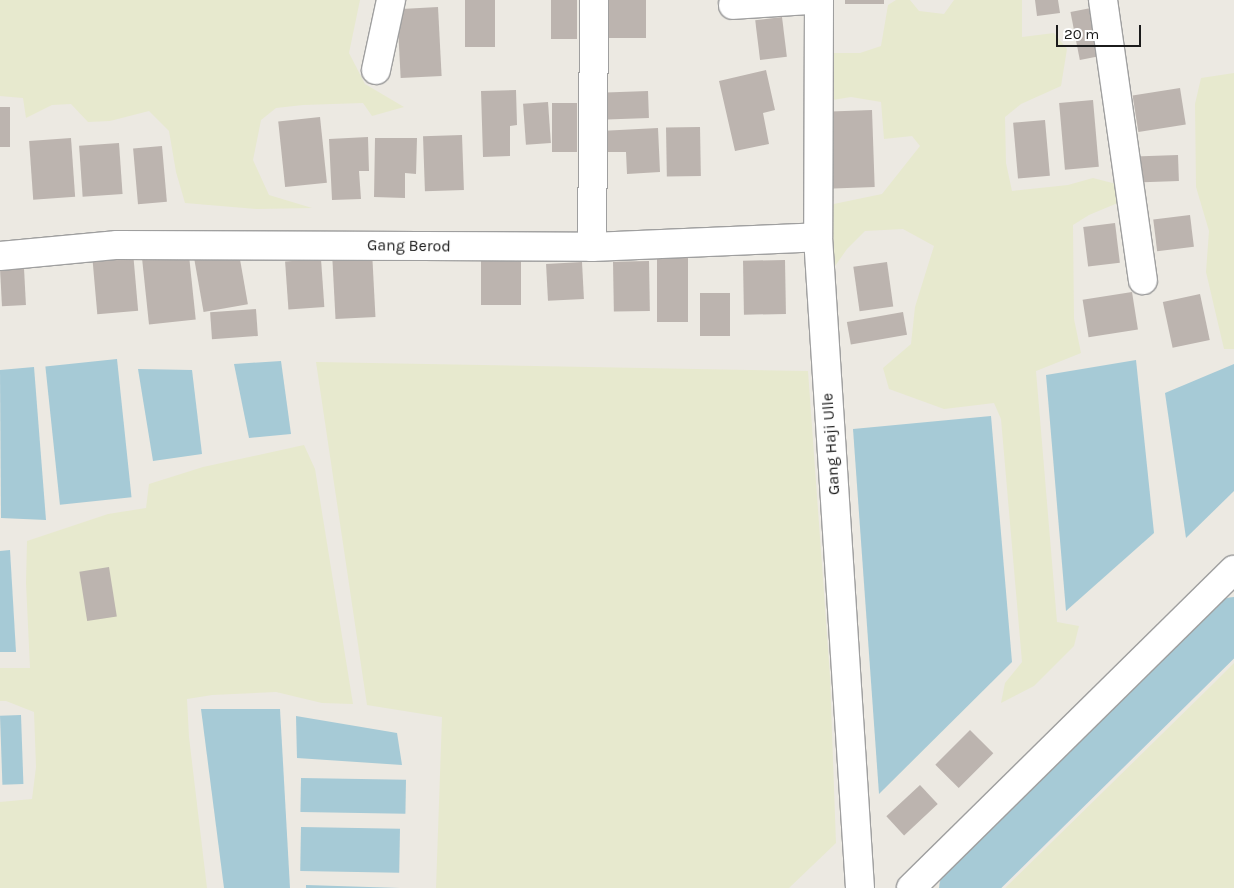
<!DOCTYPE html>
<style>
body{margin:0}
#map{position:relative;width:1234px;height:888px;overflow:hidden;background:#ece9e2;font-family:Karla,sans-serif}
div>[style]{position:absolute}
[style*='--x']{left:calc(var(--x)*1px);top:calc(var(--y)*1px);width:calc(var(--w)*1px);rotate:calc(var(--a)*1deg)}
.farmland>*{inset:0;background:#e7e9ce}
.water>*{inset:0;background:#a6cad6;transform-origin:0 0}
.river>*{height:51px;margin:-25.5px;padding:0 25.5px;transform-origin:25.5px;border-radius:25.5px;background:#a6cad6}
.building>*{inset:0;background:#bcb4af;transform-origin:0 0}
.roads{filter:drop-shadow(1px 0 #9f9f9f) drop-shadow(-1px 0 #9f9f9f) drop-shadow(0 1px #9f9f9f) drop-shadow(0 -1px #9f9f9f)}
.minor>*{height:28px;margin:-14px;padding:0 14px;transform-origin:14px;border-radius:14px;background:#fff}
span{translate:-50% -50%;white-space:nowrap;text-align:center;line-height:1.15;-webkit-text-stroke:5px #fff;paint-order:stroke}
.street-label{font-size:16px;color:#1b1b1b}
.scale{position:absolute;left:1056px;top:25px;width:85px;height:22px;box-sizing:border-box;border:2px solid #1b1b1b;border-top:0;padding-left:6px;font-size:15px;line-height:18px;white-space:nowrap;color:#1b1b1b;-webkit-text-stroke:4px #fff;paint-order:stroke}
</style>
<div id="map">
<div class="farmland">
<i style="clip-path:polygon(0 0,360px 0,349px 53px,365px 84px,404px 107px,372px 116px,363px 103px,303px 105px,276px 108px,261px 120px,253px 160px,269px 195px,312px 208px,257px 209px,185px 203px,176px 172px,169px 131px,149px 111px,110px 121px,88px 122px,71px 104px,52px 105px,26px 118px,23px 98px,0 96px)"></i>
<i style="clip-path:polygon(896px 0,910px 0,919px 11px,944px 14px,954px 0,1022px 0,1022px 37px,1054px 33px,1067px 49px,1061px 86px,1021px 104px,1005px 117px,1006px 163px,1012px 191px,1068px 185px,1093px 178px,1124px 186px,1120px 202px,1089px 215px,1073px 225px,1074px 319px,1081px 353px,1036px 371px,1057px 622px,1079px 626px,1074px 646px,1034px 686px,1001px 703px,1005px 683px,1022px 662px,1001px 419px,994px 403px,944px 409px,889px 389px,883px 368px,911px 344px,915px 307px,934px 246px,903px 229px,865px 231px,847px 249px,828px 276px,824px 206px,882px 194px,920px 146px,912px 136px,884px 139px,881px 102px,851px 97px,821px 102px,821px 53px,860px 53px,881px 46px,888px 5px)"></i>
<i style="clip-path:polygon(1234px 73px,1234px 349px,1224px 349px,1206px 272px,1209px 231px,1196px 187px,1195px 104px,1201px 78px)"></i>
<i style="clip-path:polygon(316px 362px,808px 371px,830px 676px,836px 843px,789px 888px,436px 888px,442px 717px,367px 705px)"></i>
<i style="clip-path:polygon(304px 445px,315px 469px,353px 704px,322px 703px,276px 692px,212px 695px,187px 699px,189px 737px,207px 888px,0 888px,0 802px,32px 799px,36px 767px,34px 712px,6px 701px,0 701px,0 668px,30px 668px,26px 583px,27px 541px,108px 514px,146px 508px,149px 484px,203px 467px)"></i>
<i style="clip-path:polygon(1234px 663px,1234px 888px,1005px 888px,1215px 682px)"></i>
</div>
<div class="water">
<i style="left:117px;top:359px;width:139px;height:72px;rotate:84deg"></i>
<i style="clip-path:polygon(1136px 360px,1154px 533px,1066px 611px,1046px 375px)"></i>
<i style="clip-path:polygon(281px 361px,291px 434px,249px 438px,234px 364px)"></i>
<i style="clip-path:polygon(1234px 364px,1234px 491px,1186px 538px,1165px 393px)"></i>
<i style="clip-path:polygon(34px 367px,46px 520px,1px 518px,0 370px)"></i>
<i style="clip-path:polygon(138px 369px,192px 370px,202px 454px,153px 461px)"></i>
<i style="clip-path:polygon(991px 416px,1012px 662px,879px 794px,853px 429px)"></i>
<i style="clip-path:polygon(10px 550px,16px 652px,0 652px,0 551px)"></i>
<i style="clip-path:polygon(201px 709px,280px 709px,290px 888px,224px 888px)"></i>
<i style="left:21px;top:715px;width:69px;height:21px;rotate:88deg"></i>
<i style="clip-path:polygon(296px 716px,397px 733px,402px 765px,297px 758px)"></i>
<i style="left:301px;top:778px;width:105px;height:34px;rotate:1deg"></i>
<i style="left:301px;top:827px;width:99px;height:44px;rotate:1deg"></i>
<i style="clip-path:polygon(306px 885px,400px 888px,306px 888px)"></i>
</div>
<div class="river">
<i style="--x:964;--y:888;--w:379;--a:-44.6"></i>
</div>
<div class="building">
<i style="left:465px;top:0;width:30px;height:47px"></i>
<i style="left:551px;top:0;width:26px;height:39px"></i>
<i style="left:599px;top:0;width:47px;height:38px"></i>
<i style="left:845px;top:0;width:39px;height:4px"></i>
<i style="clip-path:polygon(1035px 0,1058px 0,1060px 13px,1037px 16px)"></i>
<i style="left:438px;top:7px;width:69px;height:41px;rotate:87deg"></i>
<i style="left:1096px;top:7px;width:49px;height:26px;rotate:79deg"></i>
<i style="left:782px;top:17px;width:40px;height:27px;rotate:83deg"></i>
<i style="clip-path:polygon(766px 70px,775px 110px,763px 113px,769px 144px,735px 151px,719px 81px)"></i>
<i style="left:1180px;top:88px;width:37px;height:48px;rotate:81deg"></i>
<i style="clip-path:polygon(516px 90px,517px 125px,510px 126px,510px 156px,483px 157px,481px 91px)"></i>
<i style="left:648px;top:91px;width:27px;height:42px;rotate:88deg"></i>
<i style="left:1093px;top:100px;width:67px;height:34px;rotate:85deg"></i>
<i style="left:548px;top:102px;width:41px;height:25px;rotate:86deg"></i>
<i style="left:552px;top:103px;width:25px;height:49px"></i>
<i style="left:0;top:107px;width:10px;height:40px"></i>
<i style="left:872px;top:110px;width:77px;height:48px;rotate:88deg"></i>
<i style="left:320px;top:117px;width:66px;height:42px;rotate:84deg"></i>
<i style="left:1045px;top:120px;width:56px;height:32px;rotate:85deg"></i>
<i style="left:700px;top:127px;width:49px;height:34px;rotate:89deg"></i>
<i style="clip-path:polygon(658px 128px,660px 172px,627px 174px,626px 152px,600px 152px,600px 131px)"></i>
<i style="left:462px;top:135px;width:55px;height:39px;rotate:88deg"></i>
<i style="clip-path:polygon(368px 137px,369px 171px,359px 171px,361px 199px,332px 200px,329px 139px)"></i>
<i style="left:71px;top:138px;width:59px;height:42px;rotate:86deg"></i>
<i style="clip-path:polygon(375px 138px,417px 138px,416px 174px,405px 173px,405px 198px,374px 197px)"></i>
<i style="left:119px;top:143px;width:51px;height:40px;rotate:86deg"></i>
<i style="left:162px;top:146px;width:56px;height:29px;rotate:85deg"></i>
<i style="left:1178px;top:155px;width:26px;height:43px;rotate:88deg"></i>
<i style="left:1190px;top:215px;width:32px;height:37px;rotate:83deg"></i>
<i style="left:1115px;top:223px;width:40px;height:32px;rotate:83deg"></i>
<i style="left:188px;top:246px;width:74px;height:47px;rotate:84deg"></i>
<i style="left:238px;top:248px;width:57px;height:45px;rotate:80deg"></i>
<i style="left:372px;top:251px;width:66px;height:40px;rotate:87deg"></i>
<i style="left:133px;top:252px;width:59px;height:41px;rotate:85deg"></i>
<i style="left:657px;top:258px;width:31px;height:64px"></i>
<i style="left:321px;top:259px;width:48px;height:36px;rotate:86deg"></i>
<i style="left:481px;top:260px;width:40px;height:45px"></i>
<i style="left:785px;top:260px;width:54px;height:42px;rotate:89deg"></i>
<i style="left:649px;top:261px;width:50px;height:36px;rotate:89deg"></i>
<i style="left:582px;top:262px;width:37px;height:36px;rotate:87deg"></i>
<i style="left:887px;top:262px;width:45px;height:34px;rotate:82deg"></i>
<i style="left:24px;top:268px;width:37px;height:24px;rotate:87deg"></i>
<i style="left:1132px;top:292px;width:38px;height:50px;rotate:81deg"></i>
<i style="left:730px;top:293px;width:43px;height:30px;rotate:90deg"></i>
<i style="left:1200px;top:294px;width:47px;height:38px;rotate:78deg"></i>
<i style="left:256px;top:309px;width:27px;height:46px;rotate:86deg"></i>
<i style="left:903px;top:312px;width:23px;height:57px;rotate:80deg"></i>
<i style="left:109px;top:567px;width:50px;height:30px;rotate:81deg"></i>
<i style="left:970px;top:730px;width:33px;height:49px;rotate:45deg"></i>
<i style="left:920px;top:785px;width:26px;height:46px;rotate:47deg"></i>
</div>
<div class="roads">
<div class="minor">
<i style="--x:819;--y:0;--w:237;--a:90.2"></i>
<i style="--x:818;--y:237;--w:652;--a:86.31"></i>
<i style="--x:1103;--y:0;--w:283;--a:81.9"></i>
<i style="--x:733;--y:5;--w:78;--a:-3.7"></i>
<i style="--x:376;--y:70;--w:72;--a:-77.9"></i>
<i style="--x:592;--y:247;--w:247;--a:-89.5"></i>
<i style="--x:0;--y:256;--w:118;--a:-5.4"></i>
<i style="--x:117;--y:245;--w:475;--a:0.2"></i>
<i style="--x:592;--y:247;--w:226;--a:-2.5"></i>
<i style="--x:911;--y:888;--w:453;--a:-44.6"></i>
</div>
</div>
<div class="street-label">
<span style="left:409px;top:246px;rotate:1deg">Gang Berod</span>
<span style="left:831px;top:444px;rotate:-94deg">Gang Haji Ulle</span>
</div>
<div class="scale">20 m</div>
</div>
